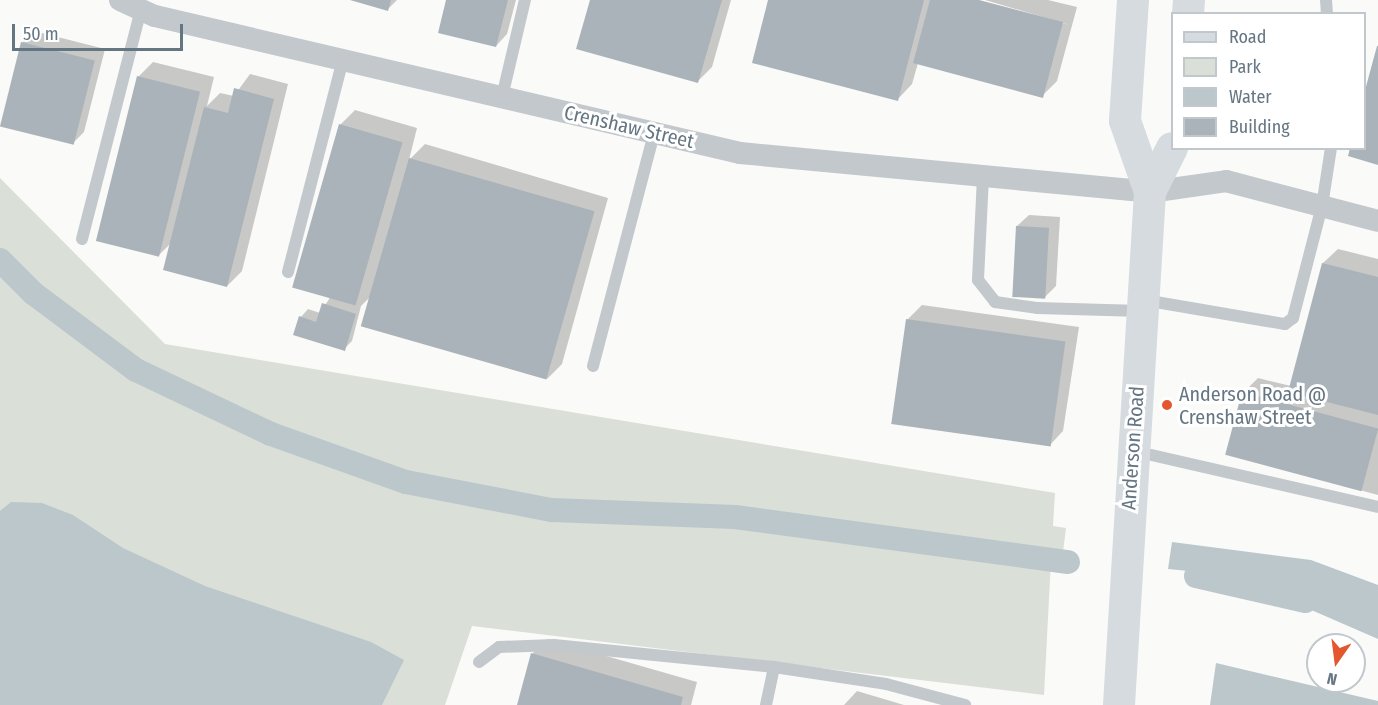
<!DOCTYPE html>
<style>
body{margin:0}
#map{position:relative;width:1378px;height:705px;overflow:hidden;background:#fafaf8;font-family:"Fira Sans Condensed",sans-serif}
div>[style]{position:absolute}
[style*='--x']{left:calc(var(--x)*1px);top:calc(var(--y)*1px);width:calc(var(--w)*1px);rotate:calc(var(--a)*1deg)}
.green>*{inset:0;background:#dadfd7}
.water>*{inset:0;background:#bbc7cb}
.shadow>*{inset:0;background:#0003}
.canal>*{height:24px;margin:-12px;padding:0 12px;transform-origin:12px;border-radius:12px;background:#bbc7cb}
.building>*{inset:0;background:#aab3b9;transform-origin:0 0}
.service>*{height:12px;margin:-6px;padding:0 6px;transform-origin:6px;border-radius:6px;background:#c3c8cc}
.minor>*{height:22px;margin:-11px;padding:0 11px;transform-origin:11px;border-radius:11px;background:#c3c8cc}
.secondary>*{height:32px;margin:-16px;padding:0 16px;transform-origin:16px;border-radius:16px;background:#d6dbdf}
.dots>*{width:16px;height:16px;translate:-50% -50%;box-sizing:border-box;border:3px solid #fff;border-radius:50%}
span{translate:-50% -50%;white-space:nowrap;text-align:center;line-height:1.15;-webkit-text-stroke:6px #fff;paint-order:stroke}
.street-label{font-size:20px;color:#657683}
.poi-label{font-size:20px;color:#657683}
.left{translate:0 -50%;text-align:left}
.legend{position:absolute;left:1171px;top:12px;width:195px;height:138px;box-sizing:border-box;background:#fff;border:2px solid #c1c8cd;margin:0;padding:8px 10px;list-style:none;font-size:18px;color:#657683}
.legend li{display:flex;align-items:center;gap:12px;height:30px}
.legend b{width:30px;border:2px solid #c1c8cd}
.north{position:absolute;left:1306px;top:633px;width:60px;height:60px;box-sizing:border-box;background:#fff;border:2px solid #c1c8cd;border-radius:50%;rotate:194deg;font-size:16px;font-weight:700;line-height:24px;text-align:center;color:#657683}
.north::after{content:'';display:block;margin:auto;width:21px;height:27px;background:#e4572e;clip-path:polygon(50% 0,100% 100%,50% 72%,0 100%)}
.scale{position:absolute;left:12px;top:24px;width:171px;height:27px;box-sizing:border-box;border:3px solid #657683;border-top:0;padding-left:8px;font-size:18px;line-height:21px;white-space:nowrap;color:#657683;-webkit-text-stroke:4px #fff;paint-order:stroke}
</style>
<div id="map">
<div class="green">
<i style="clip-path:polygon(0 178px,165px 344px,1055px 493px,1053px 526px,1066px 528px,1062px 560px,1051px 560px,1044px 695px,472px 626px,445px 705px,0 705px)"></i>
</div>
<div class="water">
<i style="clip-path:polygon(11px 502px,42px 503px,73px 515px,123px 548px,205px 586px,371px 642px,404px 660px,382px 705px,0 705px,0 511px)"></i>
<i style="clip-path:polygon(1172px 542px,1311px 560px,1378px 585px,1378px 639px,1231px 575px,1168px 569px)"></i>
<i style="clip-path:polygon(1216px 663px,1378px 701px,1378px 705px,1210px 705px)"></i>
</div>
<div class="shadow">
<i style="clip-path:polygon(353px 0,397px 0,388px 9px)"></i>
<i style="clip-path:polygon(447px 0,516px 0,507px 34px,496px 46px)"></i>
<i style="clip-path:polygon(592px 0,731px 0,712px 67px,697px 82px)"></i>
<i style="clip-path:polygon(770px 0,973px 0,1070px 25px,985px 0,1048px 0,1077px 7px,1057px 81px,1042px 96px,918px 63px,912px 84px,898px 99px)"></i>
<i style="clip-path:polygon(34px 31px,105px 49px,84px 132px,73px 143px,22px 43px)"></i>
<i style="clip-path:polygon(153px 62px,214px 77px,207px 106px,220px 93px,234px 96px,250px 74px,288px 84px,242px 271px,227px 286px,172px 242px,158px 256px,138px 77px)"></i>
<i style="clip-path:polygon(355px 110px,417px 128px,409px 160px,425px 144px,608px 198px,562px 364px,547px 379px,373px 294px,361px 306px,352px 341px,344px 349px,301px 317px,308px 309px,320px 313px,331px 296px,340px 125px)"></i>
<i style="clip-path:polygon(1029px 215px,1060px 217px,1056px 286px,1045px 297px,1017px 226px)"></i>
<i style="clip-path:polygon(1338px 249px,1378px 259px,1378px 495px,1227px 454px,1244px 392px,1258px 378px,1291px 386px,1323px 263px)"></i>
<i style="clip-path:polygon(922px 305px,1079px 327px,1063px 431px,1049px 446px,907px 320px)"></i>
<i style="clip-path:polygon(547px 639px,697px 682px,691px 705px,519px 705px,533px 653px)"></i>
<i style="clip-path:polygon(857px 691px,904px 705px,844px 705px)"></i>
</div>
<div class="canal">
<i style="--x:0;--y:260;--w:47;--a:45"></i>
<i style="--x:33;--y:293;--w:129;--a:36.8"></i>
<i style="--x:136;--y:370;--w:149;--a:25.4"></i>
<i style="--x:271;--y:434;--w:143;--a:19.6"></i>
<i style="--x:406;--y:482;--w:149;--a:10.9"></i>
<i style="--x:552;--y:510;--w:183;--a:2.2"></i>
<i style="--x:735;--y:517;--w:336;--a:7.7"></i>
<i style="--x:1196;--y:576;--w:112;--a:12.9"></i>
</div>
<div class="building">
<i style="clip-path:polygon(350px 0,391px 0,388px 11px)"></i>
<i style="clip-path:polygon(446px 0,508px 0,496px 47px,438px 33px)"></i>
<i style="clip-path:polygon(590px 0,722px 0,698px 83px,576px 49px)"></i>
<i style="clip-path:polygon(768px 0,924px 0,898px 101px,752px 63px)"></i>
<i style="clip-path:polygon(930px 0,979px 0,1063px 22px,1043px 98px,913px 63px)"></i>
<i style="left:21px;top:42px;width:76px;height:87px;rotate:14deg"></i>
<i style="clip-path:polygon(1377px 46px,1378px 46px,1378px 165px,1348px 156px,1350px 148px,1364px 148px,1364px 94px)"></i>
<i style="left:137px;top:76px;width:65px;height:170px;rotate:14deg"></i>
<i style="clip-path:polygon(234px 88px,274px 99px,227px 287px,163px 270px,204px 107px,228px 113px)"></i>
<i style="left:339px;top:124px;width:66px;height:170px;rotate:16deg"></i>
<i style="left:409px;top:158px;width:193px;height:175px;rotate:16deg"></i>
<i style="left:1016px;top:226px;width:33px;height:71px;rotate:3deg"></i>
<i style="clip-path:polygon(1322px 263px,1378px 277px,1378px 415px,1288px 392px)"></i>
<i style="clip-path:polygon(322px 303px,356px 314px,345px 351px,293px 335px,299px 316px,316px 322px)"></i>
<i style="left:906px;top:319px;width:161px;height:106px;rotate:8deg"></i>
<i style="left:1242px;top:392px;width:141px;height:65px;rotate:15deg"></i>
<i style="clip-path:polygon(531px 653px,683px 697px,681px 705px,517px 705px)"></i>
</div>
<div class="service">
<i style="--x:1326;--y:0;--w:14;--a:86"></i>
<i style="--x:502;--y:97;--w:100;--a:-76.7"></i>
<i style="--x:983;--y:177;--w:103;--a:92.8"></i>
<i style="--x:978;--y:280;--w:28;--a:52"></i>
<i style="--x:995;--y:302;--w:42;--a:8.1"></i>
<i style="--x:1037;--y:308;--w:104;--a:1.7"></i>
<i style="--x:82;--y:239;--w:236;--a:-75.6"></i>
<i style="--x:288;--y:272;--w:219;--a:-75.5"></i>
<i style="--x:1144;--y:300;--w:143;--a:9.7"></i>
<i style="--x:1285;--y:324;--w:10;--a:-37"></i>
<i style="--x:1293;--y:318;--w:116;--a:-75.5"></i>
<i style="--x:1322;--y:206;--w:59;--a:-81.2"></i>
<i style="--x:593;--y:366;--w:241;--a:-75.3"></i>
<i style="--x:1134;--y:451;--w:250;--a:12.9"></i>
<i style="--x:479;--y:662;--w:25;--a:-37"></i>
<i style="--x:499;--y:647;--w:55;--a:-2.1"></i>
<i style="--x:554;--y:645;--w:221;--a:5.7"></i>
<i style="--x:774;--y:667;--w:113;--a:8.6"></i>
<i style="--x:886;--y:684;--w:82;--a:14.9"></i>
<i style="--x:766;--y:705;--w:39;--a:-78"></i>
</div>
<div class="minor">
<i style="--x:120;--y:0;--w:38;--a:25"></i>
<i style="--x:155;--y:16;--w:601;--a:13.18"></i>
<i style="--x:740;--y:153;--w:412;--a:5.4"></i>
<i style="--x:1150;--y:192;--w:77;--a:-8.2"></i>
<i style="--x:1226;--y:181;--w:157;--a:14.7"></i>
</div>
<div class="secondary">
<i style="--x:1133;--y:0;--w:121;--a:93.8"></i>
<i style="--x:1125;--y:121;--w:75;--a:70.6"></i>
<i style="--x:1188;--y:14;--w:14;--a:-86"></i>
<i style="--x:1119;--y:705;--w:514;--a:-86.54"></i>
<i style="--x:1150;--y:192;--w:49;--a:-63.4"></i>
</div>
<div class="dots">
<i style="left:1167px;top:405px;background:#e4572e"></i>
</div>
<div class="street-label">
<span style="left:629px;top:127px;rotate:13deg">Crenshaw Street</span>
<span style="left:1133px;top:448px;rotate:-86deg">Anderson Road</span>
</div>
<div class="poi-label">
<span class="left" style="left:1179px;top:406px">Anderson Road @<br>Crenshaw Street</span>
</div>
<ul class="legend">
<li><b style="height:8px;background:#d6dbdf"></b>Road</li>
<li><b style="height:16px;background:#dadfd7"></b>Park</li>
<li><b style="height:16px;background:#bbc7cb"></b>Water</li>
<li><b style="height:16px;background:#aab3b9"></b>Building</li>
</ul>
<div class="north">N</div>
<div class="scale">50 m</div>
</div>
